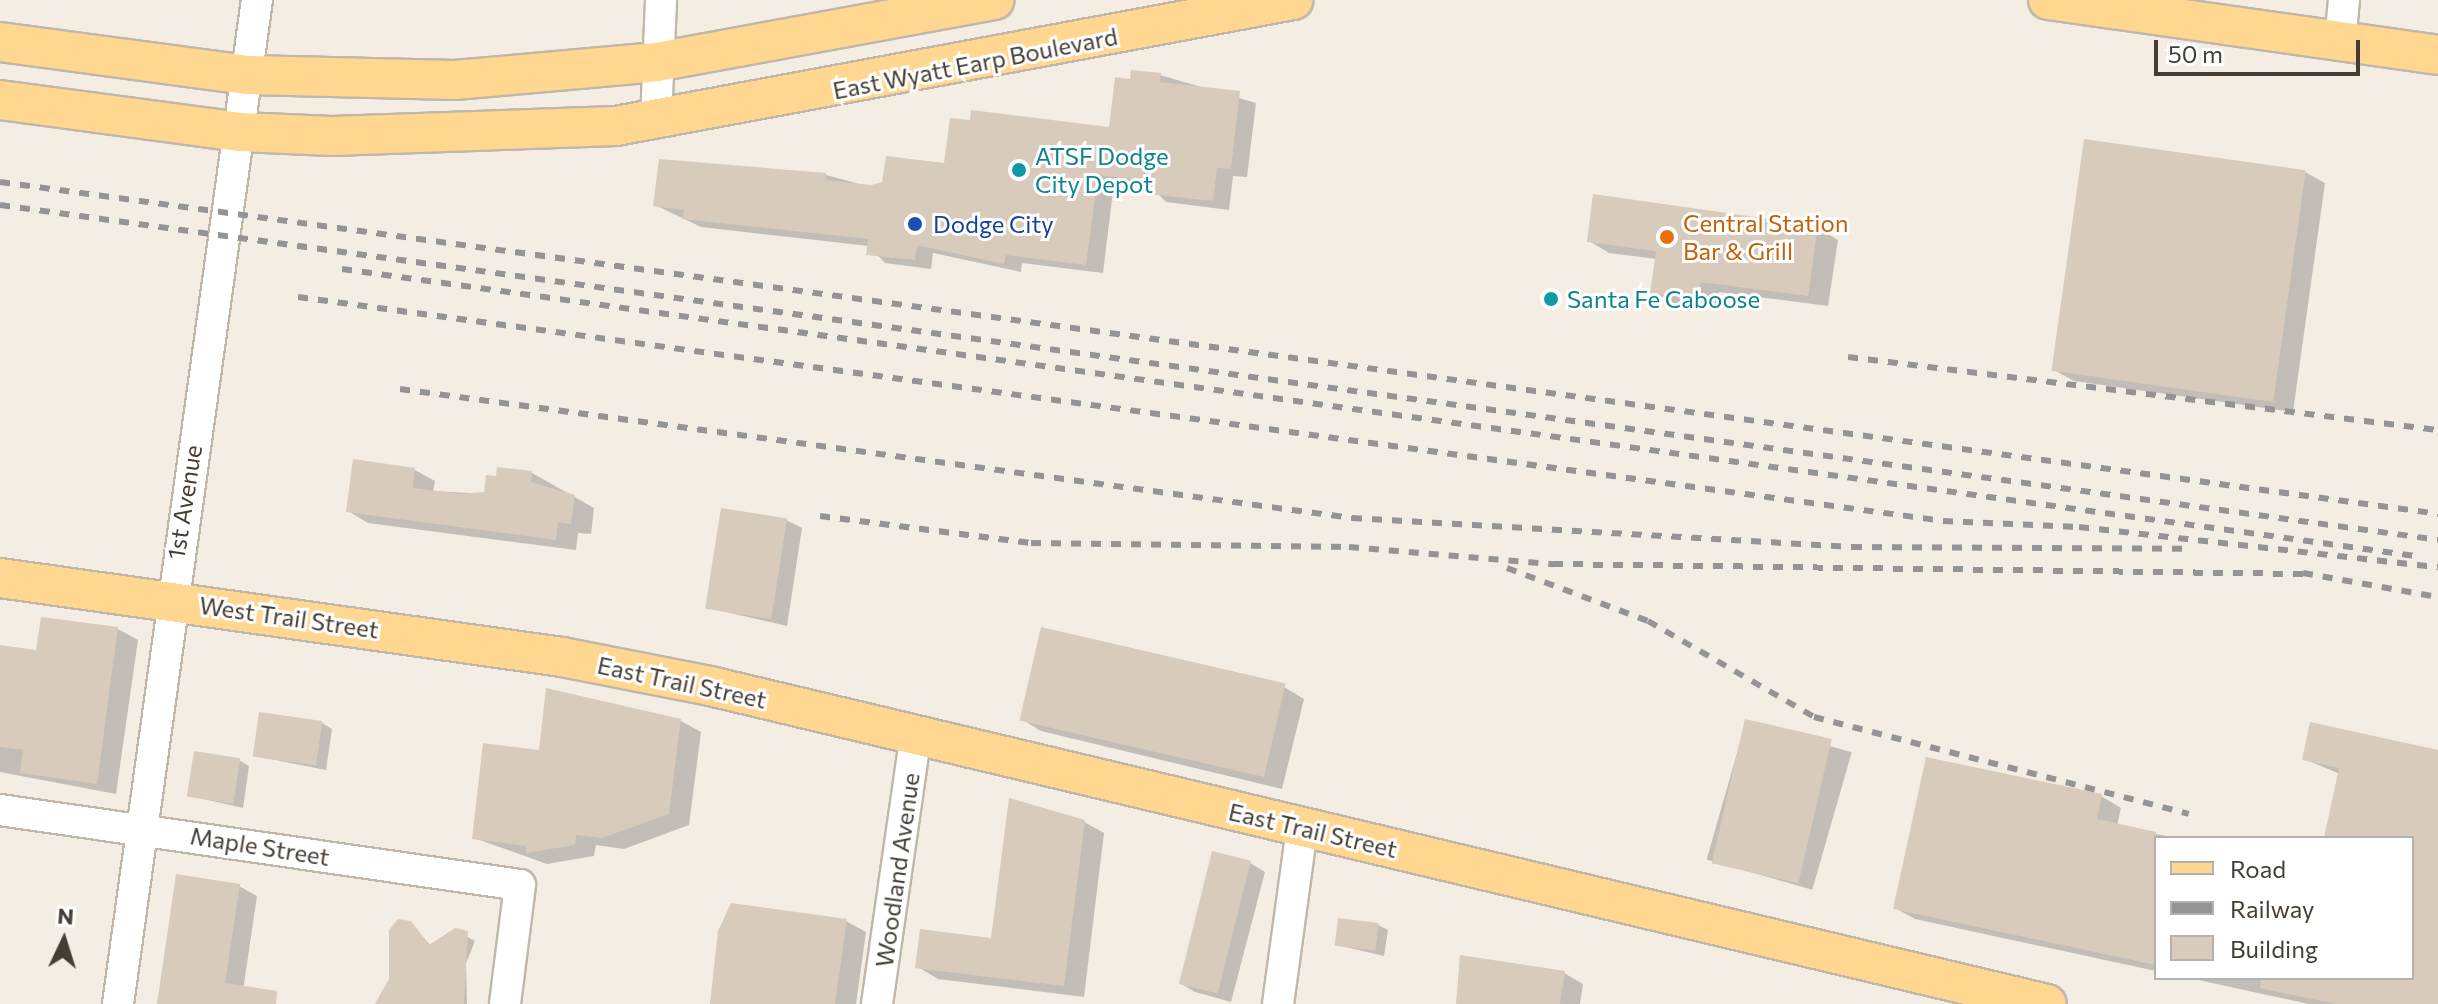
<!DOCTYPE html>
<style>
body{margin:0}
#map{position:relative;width:2438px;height:1004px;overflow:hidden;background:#f3ede4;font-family:Commissioner,sans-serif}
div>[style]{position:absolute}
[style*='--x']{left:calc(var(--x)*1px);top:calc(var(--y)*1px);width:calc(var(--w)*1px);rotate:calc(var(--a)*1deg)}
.shadow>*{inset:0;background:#0003;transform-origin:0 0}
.building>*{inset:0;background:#d8cbbc;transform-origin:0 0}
.roads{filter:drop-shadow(2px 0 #c1b7a9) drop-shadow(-2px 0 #c1b7a9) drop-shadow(0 2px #c1b7a9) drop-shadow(0 -2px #c1b7a9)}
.minor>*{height:30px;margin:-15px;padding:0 15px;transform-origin:15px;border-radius:15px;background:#fff}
.major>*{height:38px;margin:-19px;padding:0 19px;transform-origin:19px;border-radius:19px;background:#ffd791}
.rail>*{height:6px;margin-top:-3px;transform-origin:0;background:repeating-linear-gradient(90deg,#949494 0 10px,transparent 0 20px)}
.dots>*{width:22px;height:22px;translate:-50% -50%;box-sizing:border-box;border:4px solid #fff;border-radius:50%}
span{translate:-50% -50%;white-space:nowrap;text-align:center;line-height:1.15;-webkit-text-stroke:6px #fff;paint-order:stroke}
.street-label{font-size:24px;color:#453d34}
.culture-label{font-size:24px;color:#0d838f}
.left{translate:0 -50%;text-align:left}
.food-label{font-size:24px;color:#c56008}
.transit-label{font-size:24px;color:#164399}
.legend{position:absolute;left:2154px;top:836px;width:260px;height:144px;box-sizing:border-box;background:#fff;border:2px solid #b5b1ae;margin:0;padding:10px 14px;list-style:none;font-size:24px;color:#453d34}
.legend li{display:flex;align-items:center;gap:16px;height:40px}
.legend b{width:40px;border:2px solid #b5b1ae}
.north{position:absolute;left:24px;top:900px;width:80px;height:80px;-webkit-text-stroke:6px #fff;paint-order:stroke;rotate:4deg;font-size:22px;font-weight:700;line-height:32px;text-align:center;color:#453d34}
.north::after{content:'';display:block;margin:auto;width:28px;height:36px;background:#453d34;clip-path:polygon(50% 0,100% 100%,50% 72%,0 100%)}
.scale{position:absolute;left:2154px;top:40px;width:206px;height:36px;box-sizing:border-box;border:4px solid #453d34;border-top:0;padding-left:10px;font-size:24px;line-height:28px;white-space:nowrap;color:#453d34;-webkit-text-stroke:6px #fff;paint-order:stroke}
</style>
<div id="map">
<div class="shadow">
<i style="clip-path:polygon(1160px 75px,1256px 103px,1247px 177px,1233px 176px,1229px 210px,1166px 202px,1151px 187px,1114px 183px,1103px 273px,1022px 263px,1021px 272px,933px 253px,931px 269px,885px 263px,869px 246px,701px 227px,655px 205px,826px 175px,871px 187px,1111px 129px,1132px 81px)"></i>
<i style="clip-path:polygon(2305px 172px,2325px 183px,2293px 412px,2074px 381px,2054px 370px)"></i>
<i style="clip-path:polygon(1818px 228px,1838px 240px,1828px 306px,1719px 292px,1717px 309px,1673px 303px,1653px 292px,1657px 259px,1609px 253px,1589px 241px)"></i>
<i style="clip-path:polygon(415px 470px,435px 481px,433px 491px,486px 494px,532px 473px,594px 508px,591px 534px,578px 533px,576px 550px,368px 523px,348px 511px)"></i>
<i style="clip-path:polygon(786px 520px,802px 528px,787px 626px,709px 608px)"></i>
<i style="clip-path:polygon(118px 629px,138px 640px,116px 794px,0 772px,0 647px,38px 652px)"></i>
<i style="clip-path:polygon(1284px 687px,1304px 699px,1282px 789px,1041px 731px,1021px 719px)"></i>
<i style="clip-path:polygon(681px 721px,701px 732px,689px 825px,624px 849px,596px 845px,594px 856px,547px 864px,474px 838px,540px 752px)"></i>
<i style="left:1746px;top:722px;width:110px;height:143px;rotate:16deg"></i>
<i style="clip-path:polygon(322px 723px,332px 729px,326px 770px,255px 756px)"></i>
<i style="clip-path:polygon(2438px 752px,2438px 1004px,2309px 1004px,2189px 978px,2412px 978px,2412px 838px,2326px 838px,2340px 774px,2304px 759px)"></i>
<i style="clip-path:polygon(239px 760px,249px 766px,243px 808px,190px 796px)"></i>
<i style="clip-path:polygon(2101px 796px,2121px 808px,2117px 826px,2176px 838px,2156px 838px,2156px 971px,1915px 919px,1895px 908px)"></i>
<i style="clip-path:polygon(1084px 822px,1104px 833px,1084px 997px,938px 979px,918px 967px,993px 940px)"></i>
<i style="clip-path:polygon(1250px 863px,1265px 872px,1231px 1002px,1195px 992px,1180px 983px)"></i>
<i style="clip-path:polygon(239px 886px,257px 896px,243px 991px,253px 1004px,159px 1004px)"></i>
<i style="clip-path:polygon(846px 921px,866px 932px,856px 1004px,712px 1004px)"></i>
<i style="clip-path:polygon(411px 923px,431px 946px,456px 931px,475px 941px,466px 963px,467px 1004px,388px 1004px)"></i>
<i style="clip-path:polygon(1378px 925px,1388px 930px,1384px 956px,1337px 945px)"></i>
<i style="clip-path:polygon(1564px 973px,1583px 984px,1580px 1004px,1458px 1004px)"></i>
</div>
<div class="building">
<i style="clip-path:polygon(1131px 70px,1161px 73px,1160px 82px,1240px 91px,1231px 169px,1217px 168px,1213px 201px,1148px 194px,1149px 181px,1098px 175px,1086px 265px,1006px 255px,1004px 264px,917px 245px,915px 260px,866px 255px,868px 239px,682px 219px,684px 210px,653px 206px,659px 159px,826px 173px,826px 180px,871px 185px,882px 182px,886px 156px,944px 163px,950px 118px,970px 120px,971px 110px,1109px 127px,1115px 77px,1130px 79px)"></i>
<i style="left:2084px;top:139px;width:224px;height:234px;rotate:8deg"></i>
<i style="clip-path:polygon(1593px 194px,1818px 226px,1808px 296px,1700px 282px,1698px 299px,1650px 293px,1656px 251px,1587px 242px)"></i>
<i style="clip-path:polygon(353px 459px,415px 468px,413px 488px,460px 494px,484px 492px,486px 475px,496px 476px,497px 467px,532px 471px,531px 482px,575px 495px,571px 524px,558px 522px,556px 540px,346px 512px)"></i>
<i style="left:721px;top:508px;width:67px;height:102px;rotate:9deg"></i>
<i style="clip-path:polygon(41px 617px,118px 627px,97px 784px,20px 773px,23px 750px,0 747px,0 645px,36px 650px)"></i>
<i style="left:1041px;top:627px;width:251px;height:96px;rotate:13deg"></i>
<i style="clip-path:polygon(546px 688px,681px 719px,669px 814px,602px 838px,576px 835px,575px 845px,526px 853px,526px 846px,472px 839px,483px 743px,539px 750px)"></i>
<i style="left:259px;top:712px;width:64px;height:45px;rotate:8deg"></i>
<i style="left:1745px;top:719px;width:89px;height:148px;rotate:13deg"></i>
<i style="clip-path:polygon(2310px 722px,2438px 750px,2438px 1004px,2336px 1004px,2260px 988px,2261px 978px,2412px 978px,2412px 838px,2324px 838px,2339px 768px,2302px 760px)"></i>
<i style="left:194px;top:751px;width:47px;height:46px;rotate:9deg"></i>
<i style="clip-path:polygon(1926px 757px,2102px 794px,2097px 819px,2156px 832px,2156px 965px,1893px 909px)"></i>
<i style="clip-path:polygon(1009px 798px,1085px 820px,1064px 986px,915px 968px,920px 929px,991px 938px)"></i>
<i style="left:1212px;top:851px;width:40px;height:137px;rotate:14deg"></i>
<i style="clip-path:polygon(176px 874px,240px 884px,225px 983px,277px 991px,276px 1004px,157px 1004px)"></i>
<i style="clip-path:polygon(731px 903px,847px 919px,835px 1004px,710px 1004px,718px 931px)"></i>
<i style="left:1338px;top:918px;width:41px;height:28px;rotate:7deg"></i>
<i style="clip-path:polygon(398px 919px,411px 921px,429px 945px,455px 928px,468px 931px,464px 1004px,375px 1004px,389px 979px,389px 930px)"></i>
<i style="clip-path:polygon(1460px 955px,1565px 971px,1560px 1004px,1456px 1004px)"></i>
</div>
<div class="roads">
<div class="minor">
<i style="--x:2340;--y:41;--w:41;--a:-84.4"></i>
<i style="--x:656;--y:120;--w:120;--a:-87.6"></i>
<i style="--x:0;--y:810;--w:525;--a:8.21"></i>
<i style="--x:520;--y:885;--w:120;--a:97.2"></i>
<i style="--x:118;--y:1004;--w:1014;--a:-82.12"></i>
<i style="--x:877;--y:1004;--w:272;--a:-81.8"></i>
<i style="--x:1278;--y:1004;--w:177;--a:-82.2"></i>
</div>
<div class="major">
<i style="--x:2048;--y:0;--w:394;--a:8"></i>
<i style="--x:0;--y:42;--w:250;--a:7.6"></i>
<i style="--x:248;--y:75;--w:207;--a:1.4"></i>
<i style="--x:455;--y:80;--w:203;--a:-5.1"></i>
<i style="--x:657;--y:62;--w:343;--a:-10.4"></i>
<i style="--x:0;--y:100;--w:243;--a:7.6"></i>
<i style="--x:241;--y:132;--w:91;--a:2.5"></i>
<i style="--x:332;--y:136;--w:284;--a:-2"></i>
<i style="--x:616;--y:126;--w:689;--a:-10.54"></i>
<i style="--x:0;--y:578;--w:568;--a:8"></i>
<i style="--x:562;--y:657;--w:151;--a:11.1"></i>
<i style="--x:710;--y:686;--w:1374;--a:13.38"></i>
</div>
</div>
<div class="rail">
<i style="--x:0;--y:182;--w:2461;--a:7.75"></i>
<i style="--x:0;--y:205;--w:2461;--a:7.82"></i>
<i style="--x:342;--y:269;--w:2093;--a:7.88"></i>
<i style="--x:298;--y:297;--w:1660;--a:7.75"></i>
<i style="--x:1943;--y:521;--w:136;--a:2.5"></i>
<i style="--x:2079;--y:527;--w:361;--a:6.4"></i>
<i style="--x:1848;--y:357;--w:594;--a:7.05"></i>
<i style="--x:400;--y:389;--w:961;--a:7.72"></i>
<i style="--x:1352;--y:518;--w:501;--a:3.32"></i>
<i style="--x:1852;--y:547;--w:335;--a:0.3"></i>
<i style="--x:820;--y:516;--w:213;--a:7.3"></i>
<i style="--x:1031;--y:543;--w:318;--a:0.7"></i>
<i style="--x:1349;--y:547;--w:205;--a:4.8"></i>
<i style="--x:1553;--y:564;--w:758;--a:0.76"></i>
<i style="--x:1507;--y:568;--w:151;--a:20.6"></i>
<i style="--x:1648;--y:621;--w:192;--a:30"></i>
<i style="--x:1814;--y:717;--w:387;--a:14.5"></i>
<i style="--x:2303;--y:573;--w:137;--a:10.1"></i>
</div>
<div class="dots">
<i style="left:1019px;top:170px;background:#0f9aa8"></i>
<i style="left:915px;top:224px;background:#1a4fb4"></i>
<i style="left:1667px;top:237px;background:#e8710a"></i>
<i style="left:1551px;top:299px;background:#0f9aa8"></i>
</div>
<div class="street-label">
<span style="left:975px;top:63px;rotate:-11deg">East Wyatt Earp Boulevard</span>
<span style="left:184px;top:502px;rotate:-81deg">1st Avenue</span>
<span style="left:289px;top:617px;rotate:8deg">West Trail Street</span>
<span style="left:682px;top:682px;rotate:12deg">East Trail Street</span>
<span style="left:1313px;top:830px;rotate:13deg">East Trail Street</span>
<span style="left:260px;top:846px;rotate:9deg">Maple Street</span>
<span style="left:897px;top:870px;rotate:-82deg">Woodland Avenue</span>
</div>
<div class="culture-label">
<span class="left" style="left:1035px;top:170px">ATSF Dodge<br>City Depot</span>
<span class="left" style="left:1567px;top:299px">Santa Fe Caboose</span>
</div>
<div class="food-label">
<span class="left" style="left:1683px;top:237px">Central Station<br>Bar &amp; Grill</span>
</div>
<div class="transit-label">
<span class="left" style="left:933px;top:224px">Dodge City</span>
</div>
<ul class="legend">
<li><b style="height:10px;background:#ffd791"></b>Road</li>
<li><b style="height:10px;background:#949494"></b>Railway</li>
<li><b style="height:22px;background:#d8cbbc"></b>Building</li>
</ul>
<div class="north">N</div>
<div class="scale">50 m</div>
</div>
